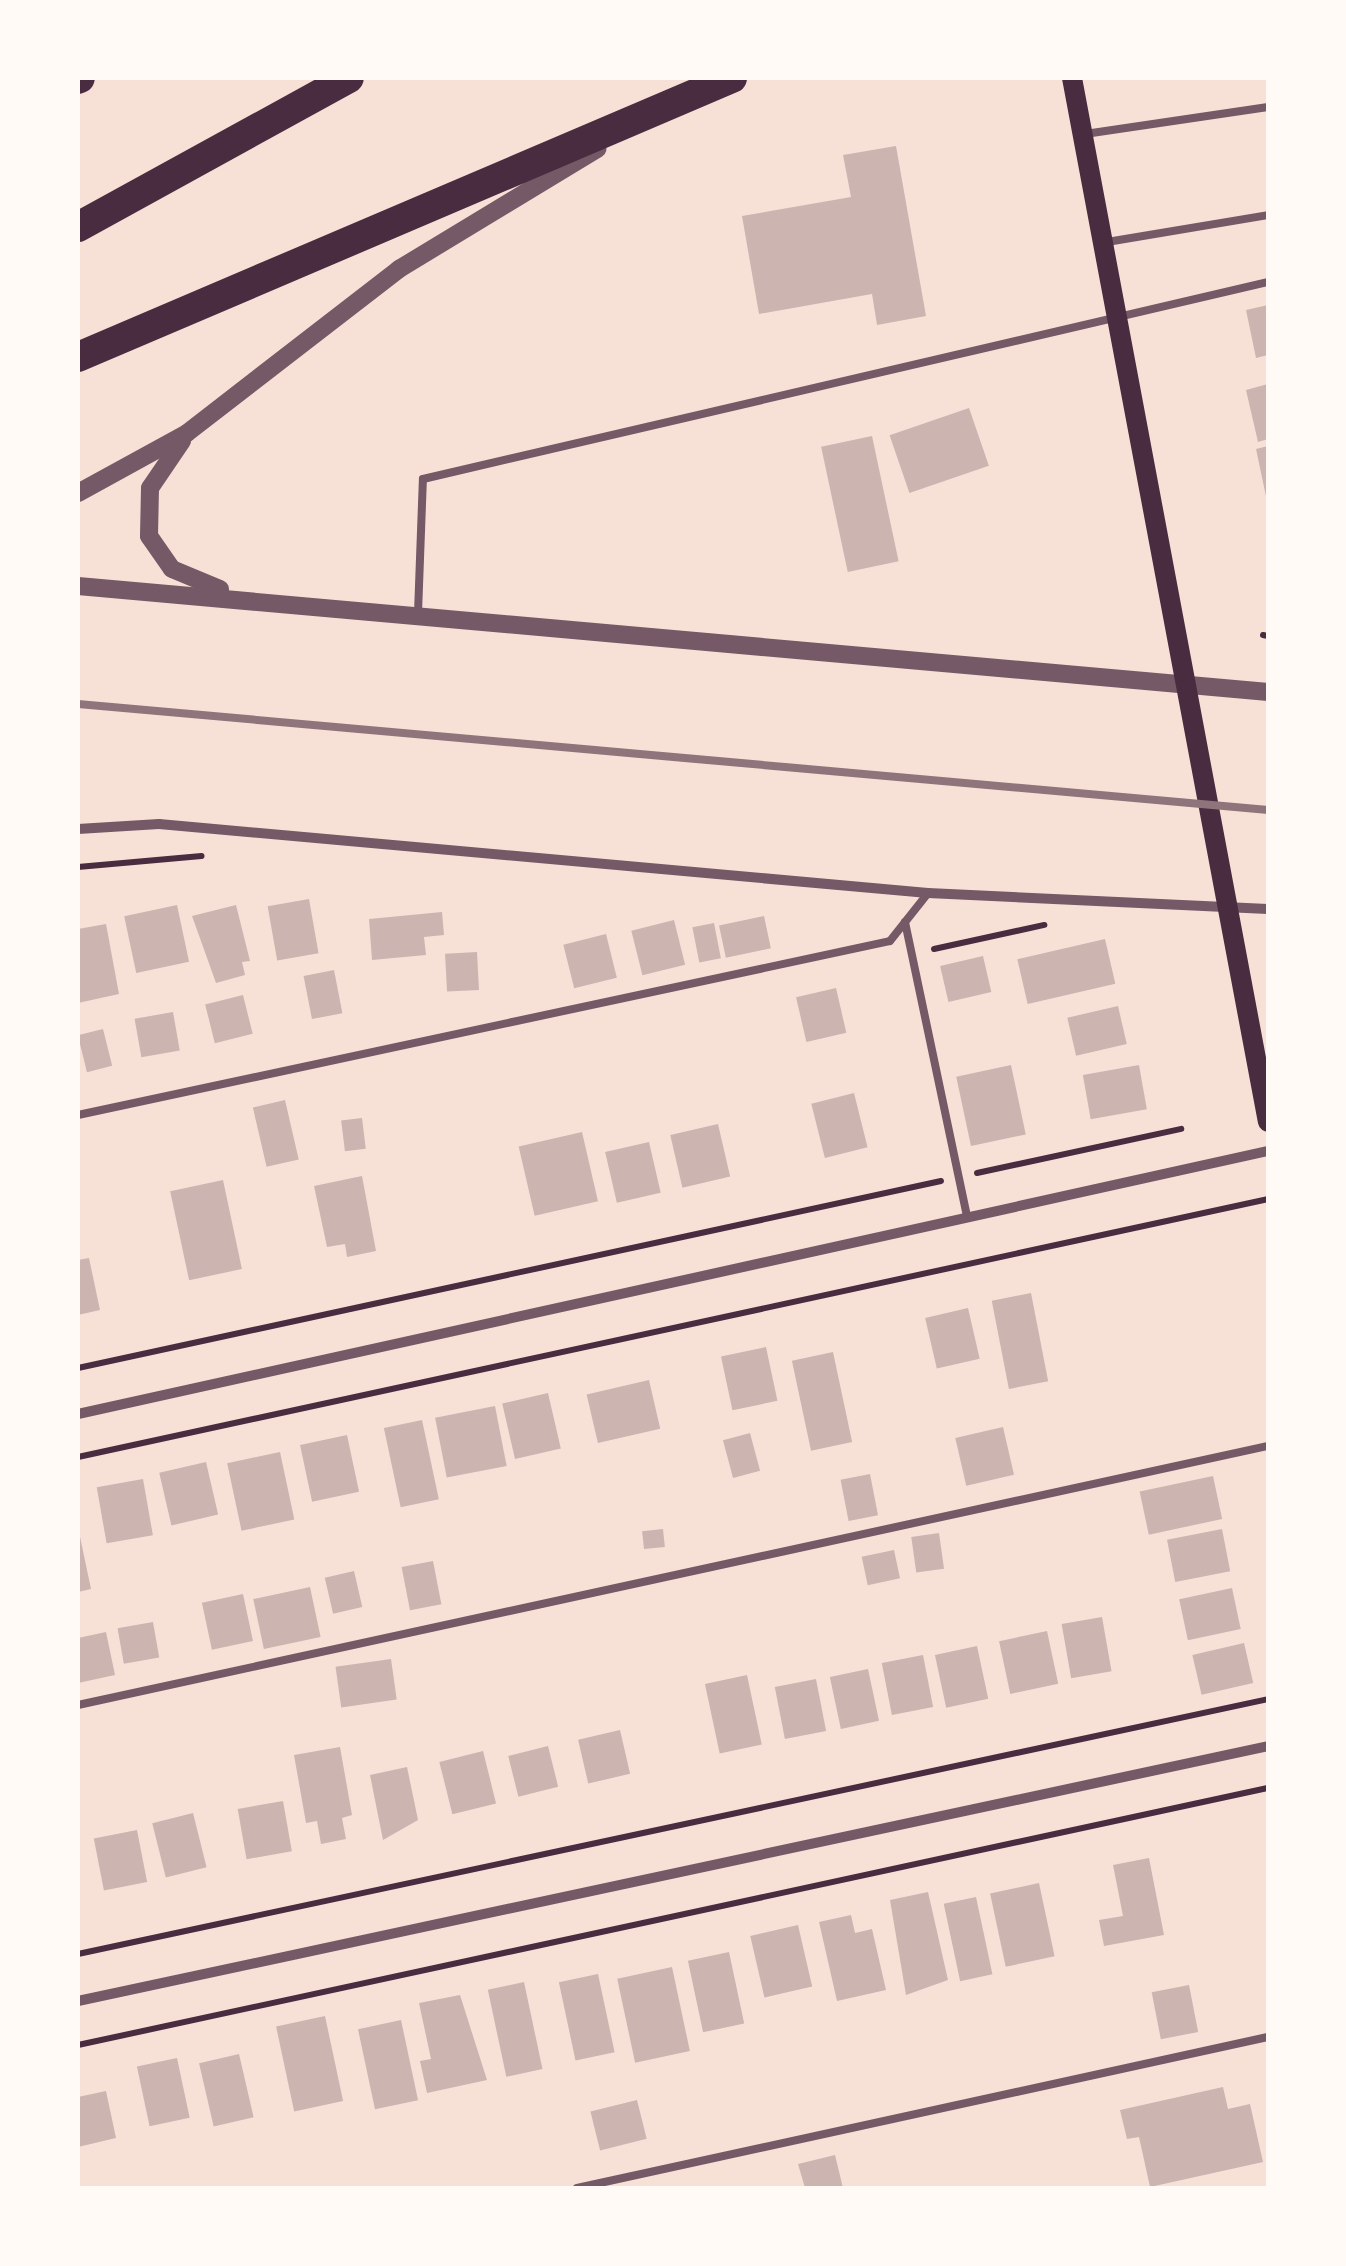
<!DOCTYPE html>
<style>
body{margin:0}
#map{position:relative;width:1346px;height:2266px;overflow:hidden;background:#f7e1d7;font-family:Manrope,sans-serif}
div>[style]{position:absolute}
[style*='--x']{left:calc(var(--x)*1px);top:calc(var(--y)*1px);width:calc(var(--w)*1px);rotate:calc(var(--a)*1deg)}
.building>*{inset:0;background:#ccb4b1;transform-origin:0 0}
.path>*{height:6px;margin:-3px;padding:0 3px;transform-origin:3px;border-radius:3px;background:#4a2c40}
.service>*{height:8px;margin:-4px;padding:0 4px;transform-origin:4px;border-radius:4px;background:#755966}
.minor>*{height:10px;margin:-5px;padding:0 5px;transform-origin:5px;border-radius:5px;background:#755966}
.tertiary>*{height:18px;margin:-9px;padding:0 9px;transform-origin:9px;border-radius:9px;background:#755966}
.secondary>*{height:20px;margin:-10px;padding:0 10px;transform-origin:10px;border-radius:10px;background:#4a2c40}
.motorway>*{height:30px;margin:-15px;padding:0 15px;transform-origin:15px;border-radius:15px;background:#4a2c40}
.rail>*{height:8px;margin:-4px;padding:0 4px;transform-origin:4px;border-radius:4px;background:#8f747c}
span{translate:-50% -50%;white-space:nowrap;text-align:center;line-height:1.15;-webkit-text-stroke:10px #fffaf5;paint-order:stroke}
.frame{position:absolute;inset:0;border:80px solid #fffaf5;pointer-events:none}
</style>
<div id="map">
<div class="building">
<i style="clip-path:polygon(896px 146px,926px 316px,877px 325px,872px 294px,759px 314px,742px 216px,851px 197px,843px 155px)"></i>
<i style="clip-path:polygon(1268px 305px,1268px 355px,1256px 358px,1246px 310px)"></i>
<i style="clip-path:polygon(1268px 384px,1268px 439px,1258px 442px,1246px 390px)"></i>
<i style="left:969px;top:408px;width:61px;height:84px;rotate:71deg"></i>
<i style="left:872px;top:436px;width:128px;height:52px;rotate:78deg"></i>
<i style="clip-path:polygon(1268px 446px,1268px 501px,1267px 501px,1256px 449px)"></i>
<i style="left:309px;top:899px;width:55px;height:42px;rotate:80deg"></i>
<i style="left:177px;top:905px;width:58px;height:54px;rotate:78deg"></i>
<i style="clip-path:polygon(236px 905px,250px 961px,242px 962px,245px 975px,216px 983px,192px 916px)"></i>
<i style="clip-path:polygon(442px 912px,444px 935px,424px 937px,426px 955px,372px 960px,369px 919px)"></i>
<i style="left:764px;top:916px;width:33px;height:46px;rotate:78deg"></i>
<i style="left:674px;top:920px;width:46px;height:44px;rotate:76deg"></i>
<i style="left:714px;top:923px;width:36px;height:22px;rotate:79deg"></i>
<i style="clip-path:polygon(106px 924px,119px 994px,78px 1003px,78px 929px)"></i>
<i style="left:606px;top:934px;width:45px;height:44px;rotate:76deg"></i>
<i style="left:1105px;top:939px;width:46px;height:90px;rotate:77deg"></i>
<i style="left:477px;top:952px;width:38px;height:32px;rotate:87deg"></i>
<i style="left:983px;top:956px;width:37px;height:44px;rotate:77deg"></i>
<i style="left:334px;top:970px;width:44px;height:31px;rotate:79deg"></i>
<i style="left:836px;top:988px;width:46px;height:41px;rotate:77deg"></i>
<i style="left:243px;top:995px;width:40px;height:39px;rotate:76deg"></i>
<i style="left:1118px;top:1006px;width:39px;height:52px;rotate:77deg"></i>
<i style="left:173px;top:1012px;width:39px;height:39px;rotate:80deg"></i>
<i style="left:103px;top:1029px;width:38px;height:26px;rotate:76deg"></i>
<i style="left:1011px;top:1065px;width:71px;height:56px;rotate:78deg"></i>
<i style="left:1139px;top:1065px;width:45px;height:57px;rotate:80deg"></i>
<i style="left:854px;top:1093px;width:56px;height:44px;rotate:76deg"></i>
<i style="left:285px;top:1100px;width:61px;height:33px;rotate:77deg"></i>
<i style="left:362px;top:1118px;width:31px;height:21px;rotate:83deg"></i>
<i style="left:718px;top:1124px;width:54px;height:49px;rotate:77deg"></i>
<i style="left:582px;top:1132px;width:71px;height:65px;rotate:77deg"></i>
<i style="left:649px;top:1142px;width:52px;height:45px;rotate:77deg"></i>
<i style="clip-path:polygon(362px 1176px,376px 1251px,347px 1257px,345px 1244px,327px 1247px,314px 1186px)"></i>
<i style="left:223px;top:1180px;width:91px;height:54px;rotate:78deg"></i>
<i style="clip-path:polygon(89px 1258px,100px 1310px,78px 1315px,78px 1260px)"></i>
<i style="left:1031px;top:1293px;width:90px;height:40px;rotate:79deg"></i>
<i style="left:968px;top:1308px;width:52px;height:44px;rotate:77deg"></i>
<i style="left:766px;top:1347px;width:55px;height:46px;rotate:78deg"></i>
<i style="left:833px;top:1352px;width:92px;height:42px;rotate:78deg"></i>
<i style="left:649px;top:1380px;width:50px;height:64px;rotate:77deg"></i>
<i style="left:548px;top:1393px;width:57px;height:47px;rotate:77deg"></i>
<i style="left:495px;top:1406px;width:61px;height:61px;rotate:79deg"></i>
<i style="left:422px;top:1420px;width:81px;height:39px;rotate:78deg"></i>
<i style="left:1003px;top:1427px;width:49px;height:49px;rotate:77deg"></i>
<i style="left:750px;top:1433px;width:39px;height:28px;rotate:75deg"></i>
<i style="left:347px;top:1435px;width:58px;height:48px;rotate:78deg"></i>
<i style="left:280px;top:1452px;width:69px;height:54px;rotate:78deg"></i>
<i style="left:206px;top:1462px;width:54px;height:48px;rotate:77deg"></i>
<i style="left:870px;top:1474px;width:42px;height:30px;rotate:79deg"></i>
<i style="left:1213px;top:1476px;width:44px;height:75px;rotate:78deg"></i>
<i style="left:143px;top:1479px;width:57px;height:47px;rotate:80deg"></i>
<i style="left:663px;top:1529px;width:18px;height:21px;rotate:84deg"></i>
<i style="left:1222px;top:1529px;width:43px;height:56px;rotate:79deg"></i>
<i style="clip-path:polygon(79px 1532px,91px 1589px,78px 1592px,78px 1533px)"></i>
<i style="left:939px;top:1533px;width:36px;height:28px;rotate:82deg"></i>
<i style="left:894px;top:1550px;width:29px;height:33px;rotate:78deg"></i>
<i style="left:433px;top:1561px;width:44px;height:32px;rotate:79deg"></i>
<i style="left:354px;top:1571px;width:37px;height:30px;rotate:77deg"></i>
<i style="left:310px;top:1587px;width:51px;height:58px;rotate:78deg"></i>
<i style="left:1232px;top:1588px;width:42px;height:54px;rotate:78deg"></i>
<i style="left:243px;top:1594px;width:48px;height:42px;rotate:78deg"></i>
<i style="left:1102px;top:1617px;width:55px;height:41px;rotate:80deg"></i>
<i style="left:153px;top:1622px;width:36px;height:36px;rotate:80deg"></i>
<i style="left:1047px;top:1631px;width:54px;height:49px;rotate:78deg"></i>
<i style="clip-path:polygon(106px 1632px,115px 1675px,78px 1683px,78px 1638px)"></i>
<i style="left:1244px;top:1643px;width:41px;height:53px;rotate:77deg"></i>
<i style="left:977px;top:1646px;width:54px;height:43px;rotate:78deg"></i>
<i style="left:923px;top:1655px;width:53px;height:42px;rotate:79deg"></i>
<i style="left:391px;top:1659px;width:41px;height:56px;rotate:82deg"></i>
<i style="left:868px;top:1669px;width:53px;height:39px;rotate:78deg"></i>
<i style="left:747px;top:1675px;width:71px;height:43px;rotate:78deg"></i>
<i style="left:816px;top:1679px;width:53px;height:42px;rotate:79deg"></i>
<i style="left:620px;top:1730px;width:45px;height:43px;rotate:77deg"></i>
<i style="left:548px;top:1746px;width:42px;height:41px;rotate:76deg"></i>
<i style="clip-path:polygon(340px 1747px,352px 1815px,342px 1818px,346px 1839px,321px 1844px,317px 1821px,306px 1823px,294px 1755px)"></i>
<i style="left:483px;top:1751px;width:54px;height:45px;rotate:76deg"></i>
<i style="clip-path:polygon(407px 1767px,418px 1820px,383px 1840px,370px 1775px)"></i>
<i style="left:283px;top:1801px;width:51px;height:46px;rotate:80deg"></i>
<i style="left:193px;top:1813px;width:56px;height:42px;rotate:76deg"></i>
<i style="left:137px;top:1830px;width:53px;height:44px;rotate:79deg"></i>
<i style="clip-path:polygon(1149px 1858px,1164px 1935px,1104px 1946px,1099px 1920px,1123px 1916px,1113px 1865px)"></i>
<i style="left:1039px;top:1883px;width:75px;height:50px;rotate:78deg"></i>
<i style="clip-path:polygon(928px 1892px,948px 1980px,906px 1995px,890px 1900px)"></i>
<i style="left:976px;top:1897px;width:79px;height:33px;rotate:78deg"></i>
<i style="clip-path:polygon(851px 1915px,855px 1933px,872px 1929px,886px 1990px,837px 2001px,819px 1922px)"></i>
<i style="left:798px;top:1925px;width:63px;height:49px;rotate:77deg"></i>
<i style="left:729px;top:1952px;width:73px;height:42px;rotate:78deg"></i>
<i style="left:672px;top:1967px;width:86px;height:56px;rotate:78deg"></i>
<i style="left:598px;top:1974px;width:80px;height:40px;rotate:78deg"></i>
<i style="left:524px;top:1982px;width:89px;height:37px;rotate:78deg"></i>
<i style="left:1189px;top:1985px;width:48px;height:38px;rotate:79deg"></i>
<i style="clip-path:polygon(460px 1995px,487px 2080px,427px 2093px,420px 2061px,431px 2059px,419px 2003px)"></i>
<i style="left:325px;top:2016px;width:87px;height:50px;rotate:78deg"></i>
<i style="left:401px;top:2020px;width:82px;height:44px;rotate:78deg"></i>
<i style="left:239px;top:2054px;width:65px;height:41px;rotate:77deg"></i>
<i style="left:177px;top:2058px;width:61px;height:41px;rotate:78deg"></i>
<i style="clip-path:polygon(1223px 2087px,1228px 2109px,1250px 2104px,1263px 2162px,1150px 2187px,1139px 2137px,1127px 2139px,1120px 2110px)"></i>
<i style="clip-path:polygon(106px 2091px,116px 2138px,78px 2147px,78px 2097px)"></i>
<i style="left:637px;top:2100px;width:40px;height:48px;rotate:76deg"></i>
<i style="clip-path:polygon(835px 2155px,843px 2188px,805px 2188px,798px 2164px)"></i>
</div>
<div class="path">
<i style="--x:1263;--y:635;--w:5;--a:11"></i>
<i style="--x:78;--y:867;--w:124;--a:-5.1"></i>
<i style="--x:934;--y:949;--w:113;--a:-12.3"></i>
<i style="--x:977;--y:1173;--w:209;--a:-12.2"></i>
<i style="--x:78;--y:1368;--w:883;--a:-12.23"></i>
<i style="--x:78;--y:1457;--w:1218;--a:-12.23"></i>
<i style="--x:78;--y:1954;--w:1217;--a:-12.09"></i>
<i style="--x:78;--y:2045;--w:1217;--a:-12.19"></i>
</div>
<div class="service">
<i style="--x:1085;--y:134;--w:185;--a:-8.4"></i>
<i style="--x:1107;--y:242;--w:163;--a:-9.5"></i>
<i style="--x:418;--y:613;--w:134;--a:-87.9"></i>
<i style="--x:423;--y:479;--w:868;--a:-13.12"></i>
<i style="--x:905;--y:922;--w:300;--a:78.1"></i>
<i style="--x:78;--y:1115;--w:830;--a:-12.09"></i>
<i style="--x:890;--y:941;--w:61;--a:-51.6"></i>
<i style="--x:78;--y:1705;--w:1218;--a:-12.28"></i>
<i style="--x:577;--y:2188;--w:707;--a:-12.33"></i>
</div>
<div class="minor">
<i style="--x:78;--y:829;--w:81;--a:-3.5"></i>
<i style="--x:159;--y:824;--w:772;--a:5.13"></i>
<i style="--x:928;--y:893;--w:340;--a:2.7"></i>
<i style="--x:78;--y:1414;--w:1219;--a:-12.46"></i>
<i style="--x:78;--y:2001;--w:1217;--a:-12.09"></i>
</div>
<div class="tertiary">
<i style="--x:182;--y:441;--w:57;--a:124.2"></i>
<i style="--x:150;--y:488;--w:48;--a:91.2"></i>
<i style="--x:149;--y:536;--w:40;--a:55.1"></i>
<i style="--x:172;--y:569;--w:52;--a:22.6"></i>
<i style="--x:78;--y:493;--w:124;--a:-28.8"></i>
<i style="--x:187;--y:433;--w:268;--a:-37.7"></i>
<i style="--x:399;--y:269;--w:232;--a:-31.2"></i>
<i style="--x:78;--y:586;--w:1195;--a:5.09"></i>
</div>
<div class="secondary">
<i style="--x:1072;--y:78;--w:1062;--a:79.37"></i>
</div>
<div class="motorway">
<i style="--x:78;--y:79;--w:2;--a:-27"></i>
<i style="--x:78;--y:227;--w:309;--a:-28.8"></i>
<i style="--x:78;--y:357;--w:711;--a:-23.1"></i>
</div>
<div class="rail">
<i style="--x:78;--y:704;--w:1195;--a:5.09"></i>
</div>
<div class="frame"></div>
</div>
